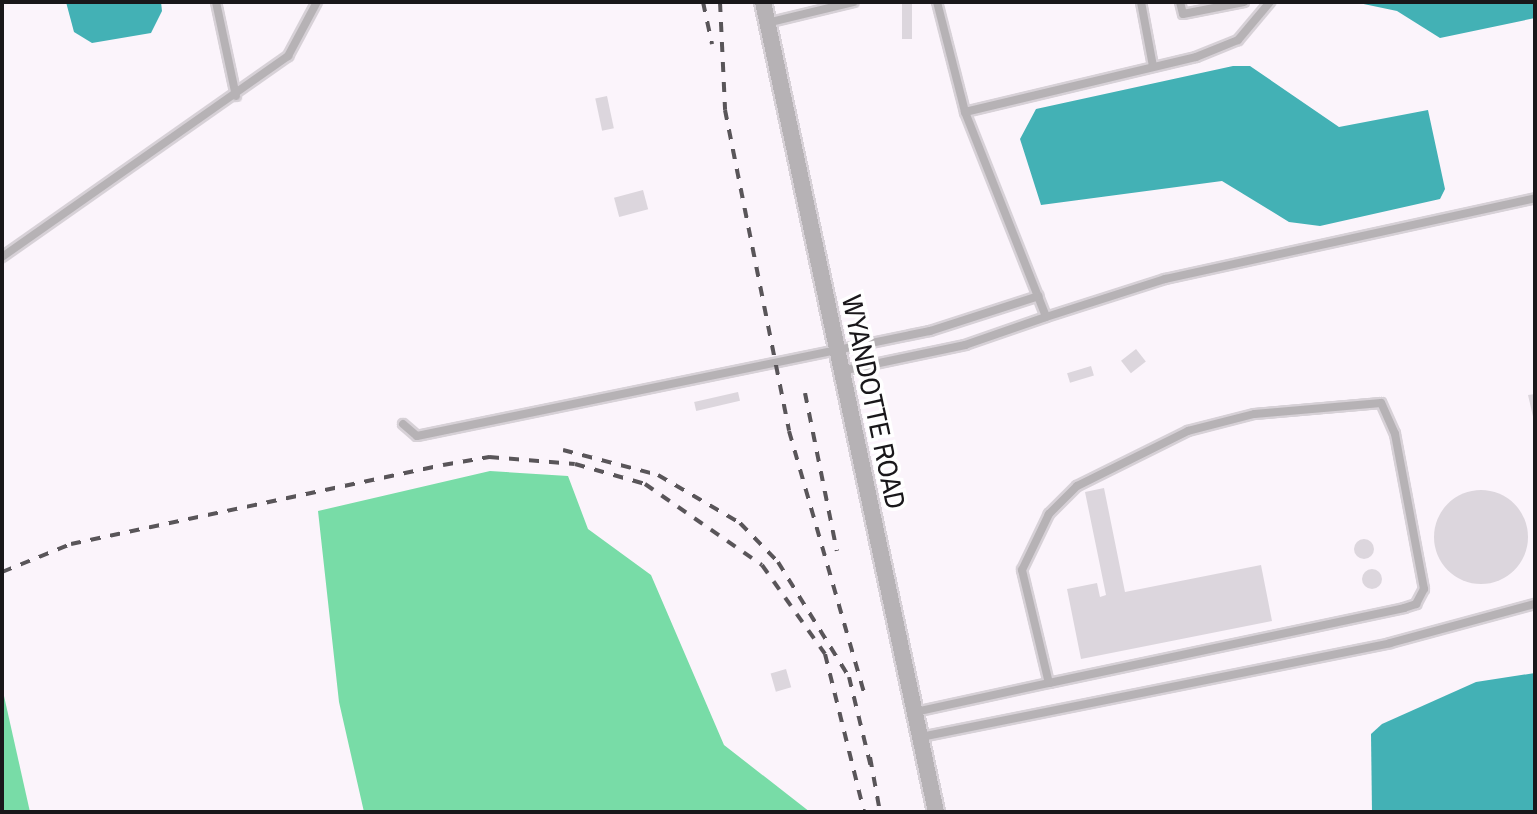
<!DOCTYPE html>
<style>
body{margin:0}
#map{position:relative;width:1537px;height:814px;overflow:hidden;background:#fbf4fb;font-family:"Archivo Narrow",sans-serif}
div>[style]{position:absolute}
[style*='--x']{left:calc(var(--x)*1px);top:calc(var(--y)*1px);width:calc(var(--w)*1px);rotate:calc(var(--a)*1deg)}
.forest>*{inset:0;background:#78dca7}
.water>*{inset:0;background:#43b1b5}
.building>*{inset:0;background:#dcd6dd;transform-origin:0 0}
.round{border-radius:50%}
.roads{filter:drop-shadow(2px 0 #d7d1d7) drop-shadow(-2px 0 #d7d1d7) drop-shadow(0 2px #d7d1d7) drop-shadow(0 -2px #d7d1d7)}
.lane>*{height:8px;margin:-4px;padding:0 4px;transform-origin:4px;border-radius:4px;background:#b6b2b5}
.street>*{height:16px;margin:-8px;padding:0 8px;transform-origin:8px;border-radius:8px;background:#b6b2b5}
.rail>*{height:4px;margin-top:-2px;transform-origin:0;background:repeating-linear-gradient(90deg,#595559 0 10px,transparent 0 20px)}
span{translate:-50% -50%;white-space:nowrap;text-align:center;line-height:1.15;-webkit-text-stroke:7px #fff;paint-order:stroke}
.street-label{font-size:28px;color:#19171a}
.frame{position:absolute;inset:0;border:4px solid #19171a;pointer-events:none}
</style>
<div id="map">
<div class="forest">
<i style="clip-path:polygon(490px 471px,568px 476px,588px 529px,651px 575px,724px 745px,810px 812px,364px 812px,339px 702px,318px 511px)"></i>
<i style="clip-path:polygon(2px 687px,30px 812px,2px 812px)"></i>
</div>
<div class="water">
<i style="clip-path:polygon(66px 2px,161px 2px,162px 11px,151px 33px,92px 43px,74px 32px)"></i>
<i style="clip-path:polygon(1354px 2px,1535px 2px,1535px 18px,1440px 38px,1397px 11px)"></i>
<i style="clip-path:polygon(1233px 66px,1250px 66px,1339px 127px,1428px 110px,1445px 189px,1440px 199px,1320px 226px,1289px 222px,1222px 181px,1041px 205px,1020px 139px,1036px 109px)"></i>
<i style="clip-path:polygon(1535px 673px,1535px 812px,1372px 812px,1371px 734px,1382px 724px,1476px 682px)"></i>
</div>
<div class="building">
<i style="left:902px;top:2px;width:10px;height:37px"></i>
<i style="left:607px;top:96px;width:33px;height:12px;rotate:78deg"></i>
<i style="left:643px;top:190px;width:20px;height:30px;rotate:75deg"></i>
<i style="left:1136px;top:349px;width:16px;height:19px;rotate:52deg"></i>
<i style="left:1091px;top:366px;width:10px;height:25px;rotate:73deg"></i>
<i style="left:738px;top:392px;width:9px;height:45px;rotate:77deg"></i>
<i style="clip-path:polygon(1535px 394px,1535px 421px,1534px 421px,1528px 395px)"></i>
<i style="clip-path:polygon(1104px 488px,1125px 592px,1261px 565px,1272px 621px,1081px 659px,1067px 589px,1097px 583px,1100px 597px,1106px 595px,1085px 492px)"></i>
<i class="round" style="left:1434px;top:490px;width:94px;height:94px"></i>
<i class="round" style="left:1354px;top:539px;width:20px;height:20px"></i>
<i class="round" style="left:1362px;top:569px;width:20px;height:20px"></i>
<i style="left:786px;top:669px;width:19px;height:16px;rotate:74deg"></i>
</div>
<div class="roads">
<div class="lane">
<i style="--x:216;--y:2;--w:96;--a:78"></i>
<i style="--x:937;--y:2;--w:114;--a:75.7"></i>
<i style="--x:965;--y:112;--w:220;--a:68.4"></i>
<i style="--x:1046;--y:317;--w:125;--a:-17.7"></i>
<i style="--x:1165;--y:279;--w:379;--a:-12.3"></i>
<i style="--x:1141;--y:2;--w:65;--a:79.4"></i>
<i style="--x:1180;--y:2;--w:12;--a:76"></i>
<i style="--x:1183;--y:14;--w:62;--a:-11.1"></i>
<i style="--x:767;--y:23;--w:89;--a:-13.6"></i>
<i style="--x:965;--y:112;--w:237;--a:-13.4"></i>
<i style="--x:1196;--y:57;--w:45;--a:-22"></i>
<i style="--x:1238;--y:40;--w:50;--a:-49.9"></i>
<i style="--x:2;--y:257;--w:350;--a:-35.1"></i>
<i style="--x:288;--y:56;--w:61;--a:-61.8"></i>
<i style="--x:841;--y:371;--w:127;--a:-11.8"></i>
<i style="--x:965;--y:345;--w:86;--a:-19.1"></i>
<i style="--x:403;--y:424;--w:18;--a:41"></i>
<i style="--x:417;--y:436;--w:524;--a:-11.57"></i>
<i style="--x:930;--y:331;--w:114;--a:-17.8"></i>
<i style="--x:915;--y:712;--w:137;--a:-12.2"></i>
<i style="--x:1049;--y:683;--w:363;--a:-11.9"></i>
<i style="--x:1404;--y:608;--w:13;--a:-18"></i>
<i style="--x:1416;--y:604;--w:17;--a:-62"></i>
<i style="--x:1424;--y:589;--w:158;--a:-100.6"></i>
<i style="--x:1395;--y:434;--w:34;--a:-114"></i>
<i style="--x:1381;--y:403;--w:127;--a:175"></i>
<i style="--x:1254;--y:414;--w:68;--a:165.6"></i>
<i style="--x:1188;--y:431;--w:124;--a:153.6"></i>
<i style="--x:1077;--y:486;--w:40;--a:135"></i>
<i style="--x:1049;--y:514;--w:62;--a:115.7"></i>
<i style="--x:1022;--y:570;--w:116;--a:76.6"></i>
<i style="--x:921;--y:737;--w:478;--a:-11.3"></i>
<i style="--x:1390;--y:643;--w:150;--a:-15.1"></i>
</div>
<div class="street">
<i style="--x:763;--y:2;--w:828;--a:77.94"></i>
</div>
</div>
<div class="rail">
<i style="--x:703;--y:2;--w:43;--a:77.9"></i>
<i style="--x:720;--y:2;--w:108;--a:87.3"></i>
<i style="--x:725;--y:110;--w:327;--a:78.7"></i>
<i style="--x:789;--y:431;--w:273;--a:74"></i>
<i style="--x:805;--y:393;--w:161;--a:78.6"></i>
<i style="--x:563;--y:450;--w:98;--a:14.7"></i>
<i style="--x:658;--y:475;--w:95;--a:30.3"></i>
<i style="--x:740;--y:523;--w:54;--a:45.7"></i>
<i style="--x:778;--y:562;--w:135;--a:58.3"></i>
<i style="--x:849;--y:677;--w:93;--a:76.3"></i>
<i style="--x:2;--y:572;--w:74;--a:-22.1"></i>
<i style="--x:71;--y:544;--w:380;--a:-12"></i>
<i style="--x:443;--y:465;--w:47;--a:-9.9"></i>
<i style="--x:489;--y:457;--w:86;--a:4.7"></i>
<i style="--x:575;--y:464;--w:73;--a:15.9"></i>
<i style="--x:645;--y:484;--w:142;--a:34.7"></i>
<i style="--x:762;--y:565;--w:109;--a:54.7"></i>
<i style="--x:825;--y:654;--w:163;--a:76.1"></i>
<i style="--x:870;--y:757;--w:56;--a:79.7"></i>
</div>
<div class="street-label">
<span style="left:874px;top:402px;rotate:78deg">WYANDOTTE ROAD</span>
</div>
<div class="frame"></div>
</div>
